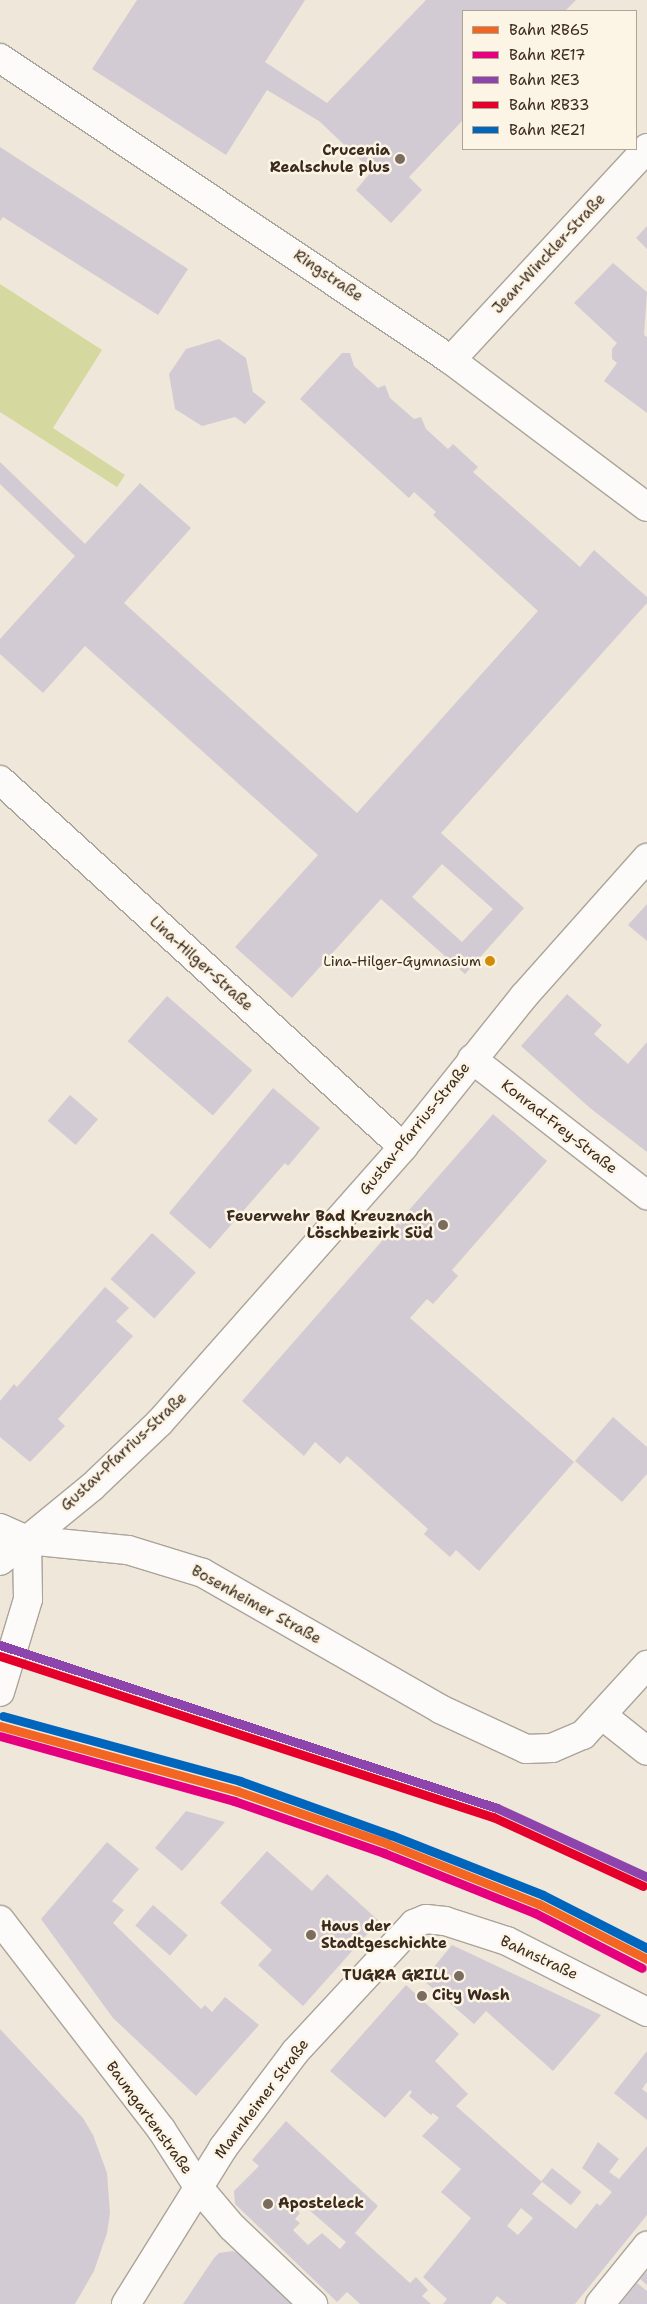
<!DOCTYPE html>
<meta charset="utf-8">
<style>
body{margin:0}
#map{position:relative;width:647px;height:2304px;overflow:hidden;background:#efe7d9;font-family:"Shantell Sans",sans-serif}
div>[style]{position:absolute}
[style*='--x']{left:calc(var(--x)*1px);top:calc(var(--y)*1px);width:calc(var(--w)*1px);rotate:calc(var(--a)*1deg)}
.green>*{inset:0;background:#d5d99f}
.building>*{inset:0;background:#d2cbd3;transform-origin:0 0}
.roads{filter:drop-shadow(1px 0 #aba49a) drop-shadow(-1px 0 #aba49a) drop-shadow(0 1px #aba49a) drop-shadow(0 -1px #aba49a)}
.minor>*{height:28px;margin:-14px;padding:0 14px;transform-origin:14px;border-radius:14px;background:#fdfbf9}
.major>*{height:28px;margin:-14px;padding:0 14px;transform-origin:14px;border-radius:14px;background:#fdfbf9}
.rail-1>*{height:9px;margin:-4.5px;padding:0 4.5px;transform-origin:4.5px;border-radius:4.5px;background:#f26522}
.rail-2>*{height:9px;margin:-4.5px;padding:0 4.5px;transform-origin:4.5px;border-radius:4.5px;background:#e5007d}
.rail-3>*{height:9px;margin:-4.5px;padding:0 4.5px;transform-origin:4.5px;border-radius:4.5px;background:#8e44ad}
.rail-4>*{height:9px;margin:-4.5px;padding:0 4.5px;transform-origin:4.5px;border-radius:4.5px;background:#e4002b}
.rail-5>*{height:9px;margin:-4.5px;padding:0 4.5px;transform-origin:4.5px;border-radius:4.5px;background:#0065bd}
.dots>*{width:14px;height:14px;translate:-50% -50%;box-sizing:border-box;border:2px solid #fcf5e5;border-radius:50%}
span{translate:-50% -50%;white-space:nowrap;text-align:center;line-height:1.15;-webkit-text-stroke:5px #fcf5e5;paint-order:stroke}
.bus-label{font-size:14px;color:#3b2a1e}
.right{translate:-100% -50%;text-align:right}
.poi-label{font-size:15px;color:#3b2a1e;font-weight:700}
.left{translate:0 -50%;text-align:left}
.street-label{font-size:15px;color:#3b2a1e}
.legend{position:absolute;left:462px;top:10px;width:175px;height:140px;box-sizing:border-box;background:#fcf5e5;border:1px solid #afa495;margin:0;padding:6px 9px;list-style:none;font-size:15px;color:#3b2a1e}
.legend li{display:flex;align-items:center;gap:10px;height:25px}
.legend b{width:25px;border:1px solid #afa495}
</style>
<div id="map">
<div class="green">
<i style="clip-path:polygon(0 284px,102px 350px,53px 428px,125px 475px,117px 487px,0 412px)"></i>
</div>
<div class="building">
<i style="clip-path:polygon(137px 0,305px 0,265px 62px,327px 103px,426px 0,576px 0,565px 11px,463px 11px,463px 120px,409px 177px,422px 190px,391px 223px,356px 190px,372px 171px,319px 121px,267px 90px,226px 155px,92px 69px)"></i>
<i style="clip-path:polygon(0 147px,188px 269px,158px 315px,3px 217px,0 221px)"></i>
<i style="clip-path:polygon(647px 226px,647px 249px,636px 238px)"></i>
<i style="clip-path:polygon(613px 263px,647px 292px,644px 335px,647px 337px,647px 413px,604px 381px,617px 363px,612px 359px,612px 349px,617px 343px,574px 303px)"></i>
<i style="clip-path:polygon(219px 339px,246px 358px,253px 392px,266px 402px,245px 424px,235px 417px,202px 426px,175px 409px,169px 374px,186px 349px)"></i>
<i style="clip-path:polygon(evenodd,342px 353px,350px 353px,354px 366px,378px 388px,385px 385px,390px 398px,414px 419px,421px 417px,426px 429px,448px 449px,453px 444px,478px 467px,473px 472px,580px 567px,594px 550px,647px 597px,647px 603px,441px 833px,524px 908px,465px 974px,381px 899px,292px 998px,235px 947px,318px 855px,85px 646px,43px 693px,0 654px,0 639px,75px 556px,0 484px,0 462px,85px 544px,140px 483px,191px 528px,124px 603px,357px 813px,538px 611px,433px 515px,436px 512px,414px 492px,409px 498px,300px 399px,342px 353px,442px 864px,493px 909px,462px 942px,412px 897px,442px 864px)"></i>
<i style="clip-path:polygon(647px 904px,647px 941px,628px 925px)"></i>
<i style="clip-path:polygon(567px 994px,602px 1025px,594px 1034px,628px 1064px,647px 1042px,647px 1152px,590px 1108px,521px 1046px)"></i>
<i style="left:167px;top:996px;width:113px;height:60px;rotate:41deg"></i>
<i style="clip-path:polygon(273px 1088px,320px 1128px,288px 1166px,285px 1163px,210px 1249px,169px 1213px)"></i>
<i style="left:70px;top:1095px;width:37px;height:34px;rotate:41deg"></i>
<i style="clip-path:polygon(493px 1114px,547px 1161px,452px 1270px,458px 1276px,433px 1304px,427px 1299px,410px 1318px,574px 1462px,479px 1571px,456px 1550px,450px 1557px,424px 1534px,428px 1529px,347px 1456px,340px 1464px,315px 1442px,304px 1456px,242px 1401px)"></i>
<i style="left:152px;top:1233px;width:59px;height:62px;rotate:42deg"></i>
<i style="clip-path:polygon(105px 1287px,129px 1308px,116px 1321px,133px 1336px,58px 1419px,65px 1426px,30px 1462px,0 1437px,0 1401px,14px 1384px,17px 1387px)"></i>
<i style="clip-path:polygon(613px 1417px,647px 1447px,647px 1474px,622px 1502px,575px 1461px)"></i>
<i style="clip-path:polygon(186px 1811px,225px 1822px,182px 1871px,155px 1848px)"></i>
<i style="clip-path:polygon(107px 1842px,139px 1869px,112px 1901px,124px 1910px,113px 1923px,201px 2009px,205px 2005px,212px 2012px,225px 1997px,259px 2025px,196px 2096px,113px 2018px,41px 1919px)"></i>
<i style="clip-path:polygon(267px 1851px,312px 1891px,327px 1874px,379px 1921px,303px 2006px,258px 1965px,272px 1950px,220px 1903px)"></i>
<i style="left:153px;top:1905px;width:46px;height:27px;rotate:41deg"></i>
<i style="clip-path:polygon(452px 1945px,601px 2015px,553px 2071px,486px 2011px,474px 2024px,423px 1980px)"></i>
<i style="clip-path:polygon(evenodd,406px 1985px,459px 2034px,435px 2061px,468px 2094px,456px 2106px,542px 2182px,532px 2194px,576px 2229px,597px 2203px,600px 2206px,612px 2192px,582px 2168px,598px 2142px,619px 2159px,609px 2172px,619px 2179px,647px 2146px,647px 2215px,575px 2304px,507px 2304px,497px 2296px,491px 2304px,443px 2304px,447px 2299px,423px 2277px,471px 2218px,441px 2192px,461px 2169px,422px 2136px,439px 2118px,433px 2113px,431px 2115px,409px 2096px,412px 2092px,410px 2090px,385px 2118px,330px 2071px,406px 1985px,521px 2208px,533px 2218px,518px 2235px,507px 2226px,521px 2208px)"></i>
<i style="clip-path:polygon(0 2029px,83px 2118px,93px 2135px,107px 2173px,110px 2213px,107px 2233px,94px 2271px,75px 2304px,0 2304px)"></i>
<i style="clip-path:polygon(647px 2051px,647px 2082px,642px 2089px,647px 2093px,647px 2120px,614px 2093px)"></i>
<i style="clip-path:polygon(evenodd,286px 2121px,378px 2206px,355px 2233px,410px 2283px,416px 2277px,428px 2290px,422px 2296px,431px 2304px,360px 2304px,347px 2292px,337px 2302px,235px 2204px,234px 2191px,259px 2166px,252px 2160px,286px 2121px,300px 2202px,346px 2242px,340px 2249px,322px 2233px,308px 2245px,293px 2230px,300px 2223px,295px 2219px,300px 2213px,295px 2208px,300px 2202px)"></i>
<i style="left:552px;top:2168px;width:38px;height:17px;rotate:39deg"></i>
<i style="clip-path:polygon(233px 2251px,239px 2254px,293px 2304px,183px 2304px,214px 2258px,219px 2253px)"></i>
<i style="clip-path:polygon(647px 2271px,647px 2285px,640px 2279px)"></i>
<i style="clip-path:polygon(637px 2283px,647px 2291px,647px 2304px,620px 2304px)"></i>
</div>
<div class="roads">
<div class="minor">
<i style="--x:0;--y:58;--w:543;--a:33.81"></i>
<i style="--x:451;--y:360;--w:245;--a:36.9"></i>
<i style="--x:451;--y:360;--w:289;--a:-47.2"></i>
<i style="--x:0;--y:780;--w:545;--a:42.32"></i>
<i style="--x:472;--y:1059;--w:222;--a:37.9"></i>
<i style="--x:27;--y:1540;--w:84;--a:-39.2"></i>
<i style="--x:92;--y:1487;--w:94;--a:-43.7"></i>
<i style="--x:160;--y:1422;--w:367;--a:-48.5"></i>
<i style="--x:403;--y:1147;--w:193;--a:-51.3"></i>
<i style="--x:524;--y:996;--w:185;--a:-48.3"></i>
<i style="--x:27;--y:1540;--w:101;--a:5.7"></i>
<i style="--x:128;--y:1550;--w:78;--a:17"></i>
<i style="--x:203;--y:1573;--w:273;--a:29.8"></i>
<i style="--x:440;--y:1709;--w:95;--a:24.9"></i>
<i style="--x:526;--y:1749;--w:26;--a:-2"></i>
<i style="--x:552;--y:1748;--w:34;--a:-23"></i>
<i style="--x:583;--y:1735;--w:95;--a:-47.6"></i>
<i style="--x:603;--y:1716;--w:56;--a:38.5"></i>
<i style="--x:0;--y:1920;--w:264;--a:52.4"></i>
<i style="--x:161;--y:2129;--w:70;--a:57.2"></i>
<i style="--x:199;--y:2188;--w:51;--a:49.8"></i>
<i style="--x:232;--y:2227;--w:112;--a:43.5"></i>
<i style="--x:126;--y:2304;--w:184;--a:-58.1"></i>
<i style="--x:223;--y:2148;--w:120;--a:-53.1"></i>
<i style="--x:295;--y:2052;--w:175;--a:-47.1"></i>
<i style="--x:414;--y:1924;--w:13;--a:-23"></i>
<i style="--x:426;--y:1919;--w:19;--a:6"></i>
<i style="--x:445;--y:1921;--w:65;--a:17.9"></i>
<i style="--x:507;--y:1941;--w:157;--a:26.9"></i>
<i style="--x:600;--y:2304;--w:75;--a:-51"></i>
</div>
<div class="major">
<i style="--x:0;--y:1528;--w:30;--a:24"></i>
<i style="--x:0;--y:1561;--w:34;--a:-38"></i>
<i style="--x:0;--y:1692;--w:97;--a:-73.2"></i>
<i style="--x:28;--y:1599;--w:59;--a:-91"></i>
</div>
</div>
<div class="rail-1">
<i style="--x:0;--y:1726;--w:246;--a:15.3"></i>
<i style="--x:237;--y:1791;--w:160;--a:19.3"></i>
<i style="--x:388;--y:1844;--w:162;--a:21.7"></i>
<i style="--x:539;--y:1904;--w:121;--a:27"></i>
</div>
<div class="rail-2">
<i style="--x:0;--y:1736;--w:243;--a:15.5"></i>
<i style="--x:234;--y:1801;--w:159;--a:19.1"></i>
<i style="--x:384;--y:1853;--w:162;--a:21.7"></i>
<i style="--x:535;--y:1913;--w:120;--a:27.2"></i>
</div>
<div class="rail-3">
<i style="--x:0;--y:1645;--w:523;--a:18.16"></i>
<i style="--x:497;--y:1808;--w:165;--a:24.7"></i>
</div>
<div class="rail-4">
<i style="--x:0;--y:1656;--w:519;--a:18.09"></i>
<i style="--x:493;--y:1817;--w:165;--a:24.7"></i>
</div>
<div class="rail-5">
<i style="--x:3;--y:1716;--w:246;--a:15.3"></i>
<i style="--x:240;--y:1781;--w:160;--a:19.7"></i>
<i style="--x:391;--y:1835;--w:163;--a:21.5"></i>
<i style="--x:543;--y:1895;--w:117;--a:27"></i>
</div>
<div class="dots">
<i style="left:400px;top:159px;background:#7a6c5f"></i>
<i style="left:490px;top:961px;background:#d18d06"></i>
<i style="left:443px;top:1225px;background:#7a6c5f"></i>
<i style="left:311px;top:1935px;background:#7a6c5f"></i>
<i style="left:459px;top:1976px;background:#7a6c5f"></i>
<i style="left:422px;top:1996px;background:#7a6c5f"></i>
<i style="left:268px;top:2204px;background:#7a6c5f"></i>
</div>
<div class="bus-label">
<span class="right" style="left:481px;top:961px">Lina-Hilger-Gymnasium</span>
</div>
<div class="poi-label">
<span class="right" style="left:390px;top:159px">Crucenia<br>Realschule plus</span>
<span class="right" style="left:433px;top:1225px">Feuerwehr Bad Kreuznach<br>Löschbezirk Süd</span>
<span class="left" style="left:321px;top:1935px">Haus der<br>Stadtgeschichte</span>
<span class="right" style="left:449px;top:1976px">TUGRA GRILL</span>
<span class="left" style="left:432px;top:1996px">City Wash</span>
<span class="left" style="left:278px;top:2204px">Aposteleck</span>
</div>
<div class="street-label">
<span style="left:549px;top:254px;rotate:-47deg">Jean-Winckler-Straße</span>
<span style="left:328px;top:276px;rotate:34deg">Ringstraße</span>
<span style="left:201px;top:964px;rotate:42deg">Lina-Hilger-Straße</span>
<span style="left:559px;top:1127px;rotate:38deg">Konrad-Frey-Straße</span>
<span style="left:415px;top:1129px;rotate:-51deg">Gustav-Pfarrius-Straße</span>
<span style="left:124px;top:1452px;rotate:-43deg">Gustav-Pfarrius-Straße</span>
<span style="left:256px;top:1605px;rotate:29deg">Bosenheimer Straße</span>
<span style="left:539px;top:1958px;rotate:25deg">Bahnstraße</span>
<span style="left:262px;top:2099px;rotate:-53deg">Mannheimer Straße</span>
<span style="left:149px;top:2118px;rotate:54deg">Baumgartenstraße</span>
</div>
<ul class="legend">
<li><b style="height:6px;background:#f26522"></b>Bahn RB65</li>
<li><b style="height:6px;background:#e5007d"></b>Bahn RE17</li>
<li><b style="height:6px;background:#8e44ad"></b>Bahn RE3</li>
<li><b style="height:6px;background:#e4002b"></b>Bahn RB33</li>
<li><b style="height:6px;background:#0065bd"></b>Bahn RE21</li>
</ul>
</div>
